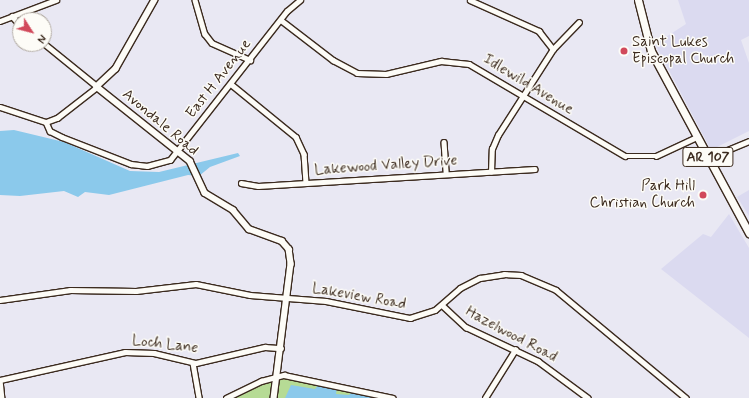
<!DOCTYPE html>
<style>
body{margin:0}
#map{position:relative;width:749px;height:398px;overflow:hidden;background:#e9e8f3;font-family:Mynerve,sans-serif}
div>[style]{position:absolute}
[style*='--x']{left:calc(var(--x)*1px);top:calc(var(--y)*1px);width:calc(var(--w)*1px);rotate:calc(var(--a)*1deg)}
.built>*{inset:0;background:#dbdaf0}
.green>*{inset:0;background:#b6db95}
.water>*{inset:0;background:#8bc9eb}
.roads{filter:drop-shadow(1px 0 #3b2a1e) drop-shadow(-1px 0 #3b2a1e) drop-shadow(0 1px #3b2a1e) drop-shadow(0 -1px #3b2a1e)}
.minor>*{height:4.5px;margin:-2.25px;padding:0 2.25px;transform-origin:2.25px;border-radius:2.25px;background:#fdfcf7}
.tertiary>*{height:5.5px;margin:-2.75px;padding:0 2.75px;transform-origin:2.75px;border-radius:2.75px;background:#fdfcf7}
.primary>*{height:7px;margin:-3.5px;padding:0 3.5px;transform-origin:3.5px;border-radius:3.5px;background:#fdfcf7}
.dots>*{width:11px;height:11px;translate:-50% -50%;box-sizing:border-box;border:2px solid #fdfcf7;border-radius:50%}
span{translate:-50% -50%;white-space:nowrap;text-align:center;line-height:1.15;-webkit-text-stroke:3px #fdfcf7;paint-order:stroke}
.shield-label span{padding:1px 3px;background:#fdfcf7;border:1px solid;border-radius:3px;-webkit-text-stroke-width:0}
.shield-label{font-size:14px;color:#3b2a1e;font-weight:700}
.poi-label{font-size:15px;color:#3b2a1e}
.left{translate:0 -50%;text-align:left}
.right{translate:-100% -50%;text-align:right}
.street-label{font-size:15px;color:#3b2a1e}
.north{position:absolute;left:12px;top:12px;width:40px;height:40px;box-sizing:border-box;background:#fdfcf7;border:1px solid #afa8a0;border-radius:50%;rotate:126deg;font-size:11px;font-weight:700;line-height:16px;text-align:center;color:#3b2a1e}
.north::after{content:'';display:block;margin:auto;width:14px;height:18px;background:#d1495b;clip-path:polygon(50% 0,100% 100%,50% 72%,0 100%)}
</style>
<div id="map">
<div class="built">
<i style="clip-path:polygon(678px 0,749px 0,749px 36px,741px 40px,749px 63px,749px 131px,711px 150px,655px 44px,686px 24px)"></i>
<i style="clip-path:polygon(749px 190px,749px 216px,737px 197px)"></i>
<i style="clip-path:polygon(729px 214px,749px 248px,749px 338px,661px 269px,703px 234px,711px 237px)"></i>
</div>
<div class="green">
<i style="clip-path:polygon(279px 375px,388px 398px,226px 398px)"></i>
</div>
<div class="water">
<i style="clip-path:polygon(14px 130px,64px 142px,130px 171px,159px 172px,238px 153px,240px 156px,210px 167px,199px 176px,188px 175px,109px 195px,85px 192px,78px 197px,64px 191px,20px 196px,0 195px,0 131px)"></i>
<i style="clip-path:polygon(319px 384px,337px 388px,336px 394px,349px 395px,353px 391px,374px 398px,285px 398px,291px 385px,315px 389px)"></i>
</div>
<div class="roads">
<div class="minor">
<i style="--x:195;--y:0;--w:35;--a:74"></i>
<i style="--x:205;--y:34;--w:11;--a:52"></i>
<i style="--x:212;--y:43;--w:42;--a:24.1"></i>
<i style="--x:470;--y:0;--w:76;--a:24.2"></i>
<i style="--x:539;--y:31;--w:23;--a:52"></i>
<i style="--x:12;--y:16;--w:12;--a:48"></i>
<i style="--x:281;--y:20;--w:66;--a:37.6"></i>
<i style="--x:333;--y:60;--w:27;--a:28"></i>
<i style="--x:357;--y:73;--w:29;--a:2"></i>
<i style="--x:386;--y:74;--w:57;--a:-13.3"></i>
<i style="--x:441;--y:61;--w:28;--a:6"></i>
<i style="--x:469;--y:64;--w:181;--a:30.5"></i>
<i style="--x:625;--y:156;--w:31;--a:0"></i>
<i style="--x:656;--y:156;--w:45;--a:-24.9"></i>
<i style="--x:0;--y:21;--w:60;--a:-20.6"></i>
<i style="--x:231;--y:84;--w:84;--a:39.2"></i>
<i style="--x:296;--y:137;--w:19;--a:65"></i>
<i style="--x:304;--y:154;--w:29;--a:86"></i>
<i style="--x:0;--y:107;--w:48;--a:18.1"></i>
<i style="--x:46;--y:122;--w:12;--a:-20"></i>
<i style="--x:57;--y:118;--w:51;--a:-37.8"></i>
<i style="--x:97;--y:87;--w:68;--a:-140.9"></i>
<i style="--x:46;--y:122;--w:10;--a:66"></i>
<i style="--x:50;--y:131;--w:13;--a:27"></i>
<i style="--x:62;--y:137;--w:74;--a:21.4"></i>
<i style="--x:131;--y:164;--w:16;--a:7"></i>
<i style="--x:147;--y:166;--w:24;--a:-15"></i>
<i style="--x:170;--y:160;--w:189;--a:-51.9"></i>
<i style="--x:287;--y:11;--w:17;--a:-40"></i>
<i style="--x:444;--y:142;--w:32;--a:86"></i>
<i style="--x:708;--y:158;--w:44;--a:-22.5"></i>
<i style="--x:491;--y:172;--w:23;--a:-88"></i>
<i style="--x:492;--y:149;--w:15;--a:-67"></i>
<i style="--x:498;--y:135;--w:102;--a:-57.4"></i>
<i style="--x:553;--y:49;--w:37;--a:-46"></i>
<i style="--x:241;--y:183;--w:17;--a:10"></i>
<i style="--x:258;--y:186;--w:277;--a:-3.5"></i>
<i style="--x:0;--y:300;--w:71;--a:-8.1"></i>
<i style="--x:70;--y:290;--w:66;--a:0.9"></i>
<i style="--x:136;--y:291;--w:60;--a:-6.7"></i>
<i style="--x:196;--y:284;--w:55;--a:11.5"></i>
<i style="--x:250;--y:295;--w:76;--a:4.5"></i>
<i style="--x:326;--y:301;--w:86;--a:11.4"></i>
<i style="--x:410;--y:318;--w:26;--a:-18"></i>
<i style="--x:435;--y:310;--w:33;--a:-41"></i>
<i style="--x:460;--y:288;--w:22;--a:-27"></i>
<i style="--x:480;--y:278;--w:24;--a:-9"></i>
<i style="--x:504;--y:274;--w:17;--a:3"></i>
<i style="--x:521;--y:275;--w:38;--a:23"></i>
<i style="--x:556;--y:290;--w:169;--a:39.7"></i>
<i style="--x:442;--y:305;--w:33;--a:43"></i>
<i style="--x:466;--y:327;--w:80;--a:25.3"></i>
<i style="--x:538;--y:361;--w:62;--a:36.5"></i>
<i style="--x:193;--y:363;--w:36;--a:80"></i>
<i style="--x:0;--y:380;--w:128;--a:-12.6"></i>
<i style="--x:125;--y:352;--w:29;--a:2"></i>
<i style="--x:154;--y:353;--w:43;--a:13.4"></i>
<i style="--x:196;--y:363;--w:71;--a:-13.1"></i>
<i style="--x:265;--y:347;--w:16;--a:4"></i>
<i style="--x:0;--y:380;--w:18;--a:84"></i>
<i style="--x:226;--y:398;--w:39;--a:-26"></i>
<i style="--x:261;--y:381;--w:24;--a:-15"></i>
<i style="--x:284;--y:375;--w:111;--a:11.9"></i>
<i style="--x:485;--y:398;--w:57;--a:-58"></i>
</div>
<div class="tertiary">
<i style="--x:155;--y:0;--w:79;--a:119.5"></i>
<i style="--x:116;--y:69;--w:26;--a:137"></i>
<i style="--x:97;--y:87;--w:119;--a:38.5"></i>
<i style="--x:190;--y:161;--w:35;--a:65"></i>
<i style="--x:205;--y:193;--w:33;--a:31"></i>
<i style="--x:233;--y:210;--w:25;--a:50"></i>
<i style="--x:249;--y:229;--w:35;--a:20"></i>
<i style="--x:282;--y:241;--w:11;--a:49"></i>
<i style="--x:289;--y:249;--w:15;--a:82"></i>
<i style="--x:291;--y:264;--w:135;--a:97.2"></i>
</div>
<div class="primary">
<i style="--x:638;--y:0;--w:53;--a:75.7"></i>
<i style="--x:651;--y:51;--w:207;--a:61.7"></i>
</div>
</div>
<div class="dots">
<i style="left:624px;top:51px;background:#d1495b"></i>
<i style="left:703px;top:195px;background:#d1495b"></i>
</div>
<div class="shield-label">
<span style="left:708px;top:157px">AR 107</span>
</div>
<div class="poi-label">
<span class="left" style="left:632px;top:51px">Saint Lukes<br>Episcopal Church</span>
<span class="right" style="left:695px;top:195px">Park Hill<br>Christian Church</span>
</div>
<div class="street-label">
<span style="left:219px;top:79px;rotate:-52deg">East H Avenue</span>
<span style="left:528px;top:85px;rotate:31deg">Idlewild Avenue</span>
<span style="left:160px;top:123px;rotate:40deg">Avondale Road</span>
<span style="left:386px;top:166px;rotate:-4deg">Lakewood Valley Drive</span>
<span style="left:359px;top:297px;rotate:10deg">Lakeview Road</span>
<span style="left:511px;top:335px;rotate:28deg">Hazelwood Road</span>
<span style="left:165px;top:345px;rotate:7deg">Loch Lane</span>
</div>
<div class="north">N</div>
</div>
